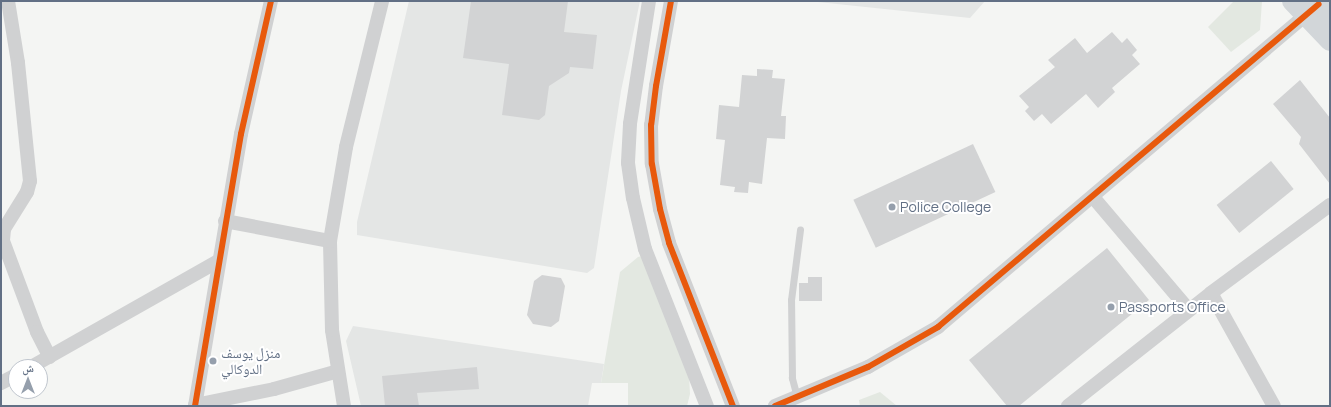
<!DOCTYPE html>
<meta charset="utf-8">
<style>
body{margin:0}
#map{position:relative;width:1331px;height:407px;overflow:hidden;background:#f4f5f3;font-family:Manrope,"Noto Naskh Arabic",sans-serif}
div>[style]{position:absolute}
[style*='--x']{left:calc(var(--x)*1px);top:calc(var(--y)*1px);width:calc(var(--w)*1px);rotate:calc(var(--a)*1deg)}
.built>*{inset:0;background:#e4e6e5}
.green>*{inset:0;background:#e3e8e1}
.building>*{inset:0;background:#d2d3d4;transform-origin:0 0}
.lane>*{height:7px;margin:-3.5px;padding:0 3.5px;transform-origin:3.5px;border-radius:3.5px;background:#d0d1d2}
.street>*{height:14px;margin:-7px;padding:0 7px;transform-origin:7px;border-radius:7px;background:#d0d1d2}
.secondary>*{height:20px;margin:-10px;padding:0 10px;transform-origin:10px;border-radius:10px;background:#d2d6d9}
.cycleway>*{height:6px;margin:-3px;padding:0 3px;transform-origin:3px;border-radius:3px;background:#e8590c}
.dots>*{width:11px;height:11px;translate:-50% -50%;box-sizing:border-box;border:2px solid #fff;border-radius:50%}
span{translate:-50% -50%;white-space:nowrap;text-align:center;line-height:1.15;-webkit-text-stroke:4px #fff;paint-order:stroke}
.poi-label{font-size:14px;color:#627085}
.left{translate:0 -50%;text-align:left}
.frame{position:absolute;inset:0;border:2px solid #627085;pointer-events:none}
.north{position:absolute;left:8px;top:359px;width:40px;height:40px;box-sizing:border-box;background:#fff;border:1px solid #c0c6ce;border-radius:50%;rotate:0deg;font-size:11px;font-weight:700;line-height:16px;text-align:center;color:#627085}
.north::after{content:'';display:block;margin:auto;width:14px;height:18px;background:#959fac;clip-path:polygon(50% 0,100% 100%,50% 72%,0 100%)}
</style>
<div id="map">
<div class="built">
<i style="clip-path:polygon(409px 1px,640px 1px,621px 91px,594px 268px,587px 273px,357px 235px,357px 222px)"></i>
<i style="clip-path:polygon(985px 1px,970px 18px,818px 2px,818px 1px)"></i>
<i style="clip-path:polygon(353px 326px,604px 364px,601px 383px,592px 383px,588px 406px,361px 406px,346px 341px)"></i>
</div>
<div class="green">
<i style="clip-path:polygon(1234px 1px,1262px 1px,1260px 30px,1231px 52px,1208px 27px)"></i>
<i style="clip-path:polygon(642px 256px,689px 375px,690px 394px,687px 406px,628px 406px,628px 383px,601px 383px,620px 272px,638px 257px)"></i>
<i style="clip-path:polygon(880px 392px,897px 406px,860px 406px,859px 400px)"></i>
</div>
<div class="building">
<i style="clip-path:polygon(471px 1px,568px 1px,564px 32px,597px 35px,593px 69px,570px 67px,569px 73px,549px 86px,545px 115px,539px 120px,502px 115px,509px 64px,463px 58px)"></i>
<i style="clip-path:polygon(1112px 32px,1122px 43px,1127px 38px,1137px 50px,1132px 55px,1140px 64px,1112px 88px,1115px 92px,1098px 108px,1086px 94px,1051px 124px,1042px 114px,1034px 121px,1025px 111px,1029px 107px,1019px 96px,1055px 67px,1048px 60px,1075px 38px,1087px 53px)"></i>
<i style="clip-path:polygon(757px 69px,773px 70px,772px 78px,785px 79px,781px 116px,786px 116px,785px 139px,767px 138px,762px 184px,749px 182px,748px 193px,734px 192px,735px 187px,720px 185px,725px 140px,716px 139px,719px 105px,739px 107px,742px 75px,757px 76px)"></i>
<i style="clip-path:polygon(1300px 80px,1330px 118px,1330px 184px,1299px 144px,1301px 137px,1273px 104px)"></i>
<i style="left:973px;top:144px;width:53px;height:132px;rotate:65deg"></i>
<i style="left:1271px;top:161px;width:36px;height:70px;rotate:51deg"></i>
<i style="clip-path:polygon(1107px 248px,1149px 300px,1019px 406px,1007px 406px,969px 360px)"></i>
<i style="clip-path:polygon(542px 275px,561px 278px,565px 286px,559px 321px,551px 327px,533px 324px,527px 315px,534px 281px)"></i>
<i style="clip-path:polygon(808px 277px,822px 277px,822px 301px,799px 301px,799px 283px,808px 283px)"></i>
<i style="clip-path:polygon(477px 367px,479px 389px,417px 393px,419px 406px,385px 406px,382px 376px)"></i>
</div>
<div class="lane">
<i style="--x:797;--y:397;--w:20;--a:-105"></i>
<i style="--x:792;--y:378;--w:78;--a:-90.7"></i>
<i style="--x:791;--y:300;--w:71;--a:-82.7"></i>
</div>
<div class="street">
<i style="--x:8;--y:1;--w:63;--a:80.8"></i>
<i style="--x:18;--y:63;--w:119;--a:84.2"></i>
<i style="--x:30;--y:181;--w:11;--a:105"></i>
<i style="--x:27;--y:192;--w:44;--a:121.9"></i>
<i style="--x:4;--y:229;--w:12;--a:95"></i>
<i style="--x:3;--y:241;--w:97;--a:69.5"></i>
<i style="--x:37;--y:332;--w:28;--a:63"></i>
<i style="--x:649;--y:1;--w:124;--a:98.8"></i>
<i style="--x:630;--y:124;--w:39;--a:93"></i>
<i style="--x:628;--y:163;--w:35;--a:82"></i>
<i style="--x:633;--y:198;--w:52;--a:76.8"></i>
<i style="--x:645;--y:249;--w:169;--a:68.5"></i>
<i style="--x:671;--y:1;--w:86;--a:100"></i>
<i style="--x:656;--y:86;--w:39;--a:97"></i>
<i style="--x:651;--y:125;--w:39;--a:89"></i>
<i style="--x:652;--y:164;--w:46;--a:79.9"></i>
<i style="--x:660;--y:209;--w:35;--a:75"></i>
<i style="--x:669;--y:243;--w:175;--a:68.6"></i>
<i style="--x:1093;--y:197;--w:148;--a:49.7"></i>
<i style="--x:225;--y:221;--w:107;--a:10.8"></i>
<i style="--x:1211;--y:293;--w:129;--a:60.9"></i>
<i style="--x:31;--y:367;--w:215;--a:-29.5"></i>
<i style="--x:1;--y:383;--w:17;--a:-28"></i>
<i style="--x:195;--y:405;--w:81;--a:-11.4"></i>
<i style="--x:274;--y:389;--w:66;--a:-15.7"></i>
<i style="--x:195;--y:406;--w:276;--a:-80.4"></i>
<i style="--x:241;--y:134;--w:136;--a:-77.3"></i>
<i style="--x:344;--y:406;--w:77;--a:-99"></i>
<i style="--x:332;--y:330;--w:89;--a:-91.3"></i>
<i style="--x:330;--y:241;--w:95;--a:-80.3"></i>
<i style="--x:346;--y:147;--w:150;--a:-76.1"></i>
<i style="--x:775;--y:406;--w:101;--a:-22.8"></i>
<i style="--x:868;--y:367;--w:81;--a:-29.7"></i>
<i style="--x:938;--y:327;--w:492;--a:-40.3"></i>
<i style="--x:1068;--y:406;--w:182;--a:-38.3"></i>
<i style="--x:1211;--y:293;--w:148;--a:-36.5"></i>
</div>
<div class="secondary">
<i style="--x:1292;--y:1;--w:55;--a:46.5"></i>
<i style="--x:1316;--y:1;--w:21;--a:47"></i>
</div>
<div class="cycleway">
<i style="--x:671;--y:1;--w:86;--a:100"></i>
<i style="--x:656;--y:86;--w:39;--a:97"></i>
<i style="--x:651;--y:125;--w:39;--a:89"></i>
<i style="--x:652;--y:164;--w:46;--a:79.9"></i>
<i style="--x:660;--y:209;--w:35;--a:75"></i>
<i style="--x:669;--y:243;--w:175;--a:68.6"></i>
<i style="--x:195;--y:406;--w:276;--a:-80.4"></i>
<i style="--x:241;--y:134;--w:136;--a:-77.3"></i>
<i style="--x:775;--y:406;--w:101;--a:-22.8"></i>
<i style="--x:868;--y:367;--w:81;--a:-29.7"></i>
<i style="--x:938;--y:327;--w:499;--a:-40.3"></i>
</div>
<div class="dots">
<i style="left:892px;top:207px;background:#959fac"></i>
<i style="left:1111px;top:307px;background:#959fac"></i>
<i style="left:213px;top:361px;background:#959fac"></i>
</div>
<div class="poi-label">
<span class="left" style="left:900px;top:207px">Police College</span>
<span class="left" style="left:1119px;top:307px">Passports Office</span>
<span class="left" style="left:221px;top:361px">منزل يوسف<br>الدوكالي</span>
</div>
<div class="frame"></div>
<div class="north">ش</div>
</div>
